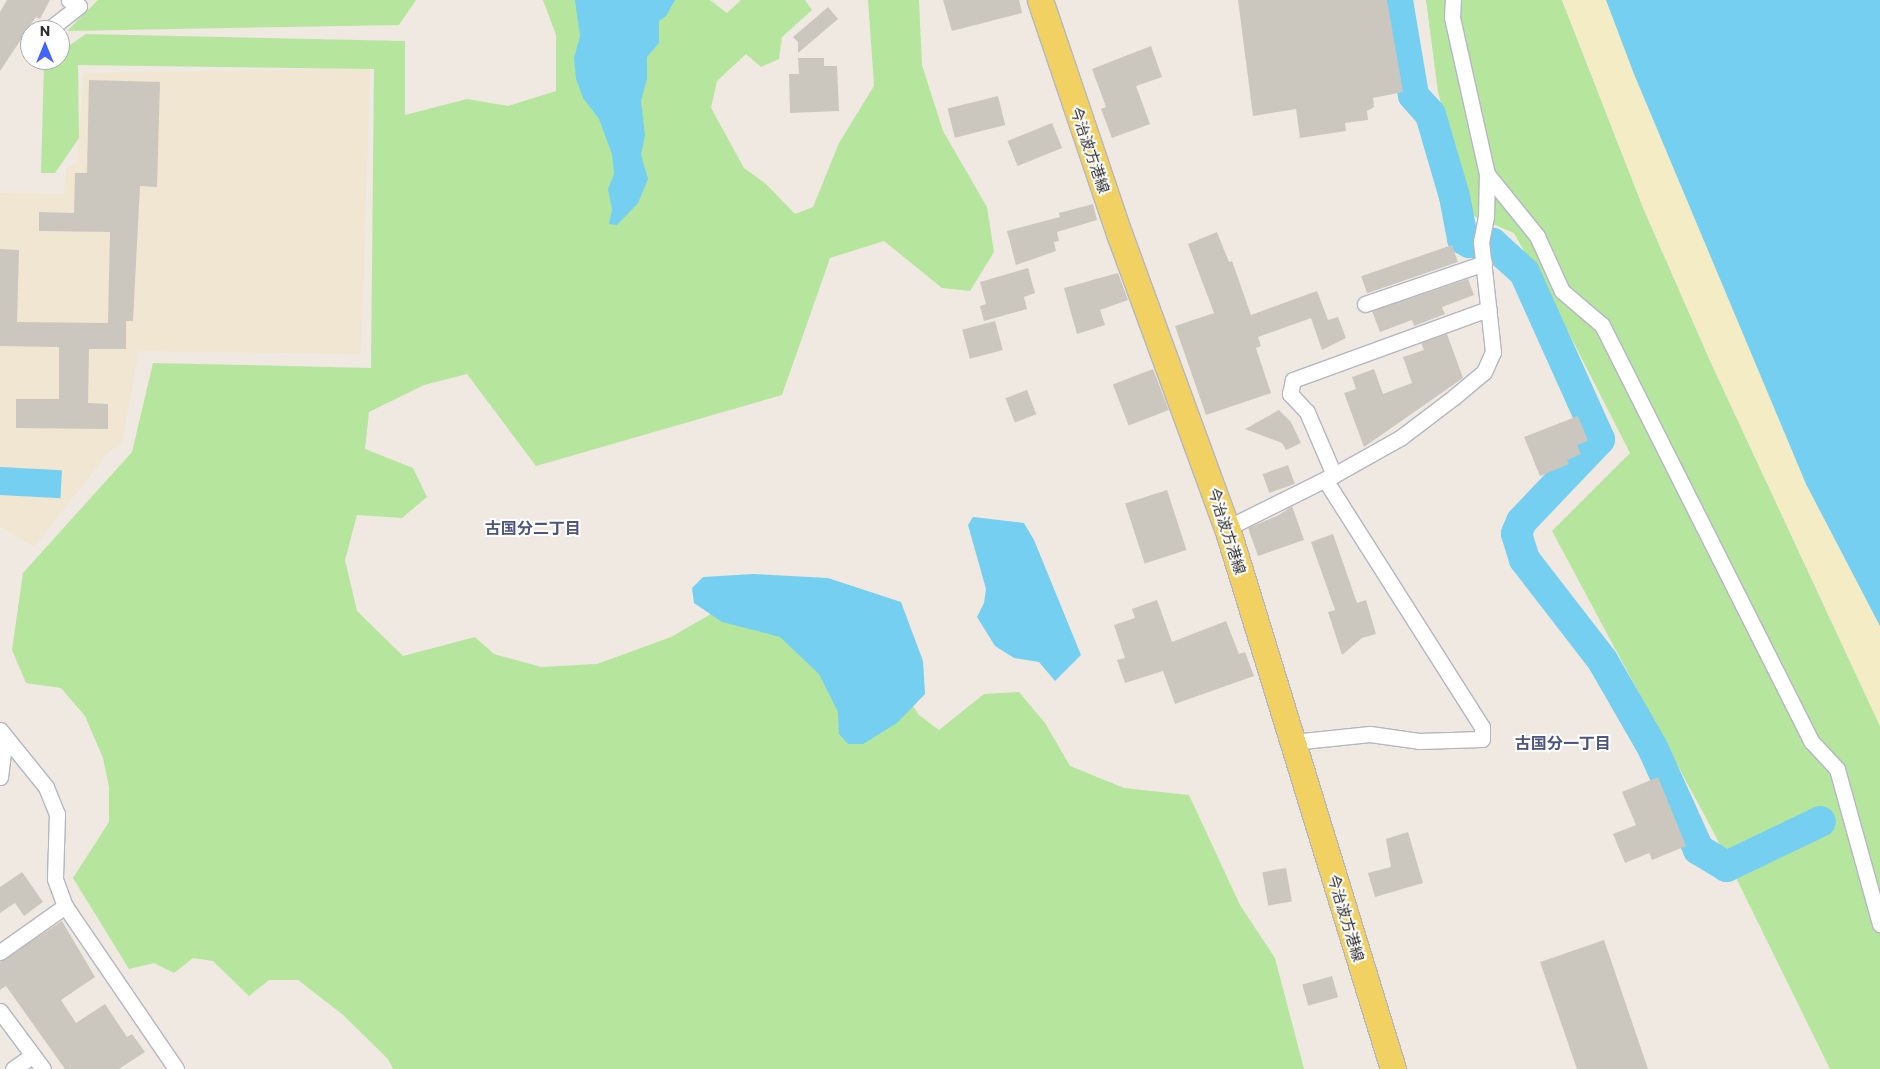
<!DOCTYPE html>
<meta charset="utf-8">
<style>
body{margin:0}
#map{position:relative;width:1880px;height:1069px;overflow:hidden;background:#efe9e1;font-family:Commissioner,"Noto Sans JP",sans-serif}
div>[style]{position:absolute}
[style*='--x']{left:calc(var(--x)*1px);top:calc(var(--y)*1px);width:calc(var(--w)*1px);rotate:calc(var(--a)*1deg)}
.education>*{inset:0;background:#f0e6d1}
.green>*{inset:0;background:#b6e59e}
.sand>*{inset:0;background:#f3ecc5}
.water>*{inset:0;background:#75cff0;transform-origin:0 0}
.river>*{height:31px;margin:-15.5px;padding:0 15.5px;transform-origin:15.5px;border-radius:15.5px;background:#75cff0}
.building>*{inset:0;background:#cbc7bf;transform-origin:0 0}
.roads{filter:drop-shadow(1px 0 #b4b7c1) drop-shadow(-1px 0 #b4b7c1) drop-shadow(0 1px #b4b7c1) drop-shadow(0 -1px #b4b7c1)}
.minor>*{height:15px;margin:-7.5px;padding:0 7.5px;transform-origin:7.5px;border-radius:7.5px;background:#fff}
.primary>*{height:25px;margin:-12.5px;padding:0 12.5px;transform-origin:12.5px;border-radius:12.5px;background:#f2d163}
span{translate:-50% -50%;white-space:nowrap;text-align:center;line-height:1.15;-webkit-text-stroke:4px #fff;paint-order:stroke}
.street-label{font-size:15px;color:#2e2e2e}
.neighbourhood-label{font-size:16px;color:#4d5680;font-weight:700}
.north{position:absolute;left:20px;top:20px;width:50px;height:50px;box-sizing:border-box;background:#fff;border:1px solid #ababab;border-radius:50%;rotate:0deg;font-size:14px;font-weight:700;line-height:20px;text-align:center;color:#2e2e2e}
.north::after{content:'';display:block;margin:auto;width:18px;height:22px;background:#4264fb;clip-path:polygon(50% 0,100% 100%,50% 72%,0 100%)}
</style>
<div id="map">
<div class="education">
<i style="clip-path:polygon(370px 69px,361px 354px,139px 351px,122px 442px,108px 453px,34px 547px,0 526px,0 193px,64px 194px,66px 169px,77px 162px,84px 73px)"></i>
</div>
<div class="green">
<i style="clip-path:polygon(98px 0,416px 0,399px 25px,67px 31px)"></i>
<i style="clip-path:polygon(543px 0,710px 0,727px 13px,741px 0,805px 0,812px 10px,782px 37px,779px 59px,761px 67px,746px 54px,717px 81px,711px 108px,744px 168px,766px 184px,795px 214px,813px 207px,839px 143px,874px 86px,868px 0,919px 0,922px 65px,943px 131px,987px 207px,994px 252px,970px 291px,942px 288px,884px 241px,830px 258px,782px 395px,536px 466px,467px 374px,424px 385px,369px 412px,365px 449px,413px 468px,427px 497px,402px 518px,357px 515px,345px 560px,357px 611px,403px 656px,475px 637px,494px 654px,541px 667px,597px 664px,671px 637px,737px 599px,871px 644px,919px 715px,939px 730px,984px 694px,1019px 692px,1045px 723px,1070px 766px,1124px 788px,1189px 795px,1240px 905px,1275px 958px,1304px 1069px,393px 1069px,388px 1059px,342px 1014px,298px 980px,269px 980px,249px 996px,213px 961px,193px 958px,174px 973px,154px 963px,129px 969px,73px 878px,109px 822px,109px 787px,103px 758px,85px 716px,61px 688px,26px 683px,12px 650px,23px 573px,132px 452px,153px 363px,371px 368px,374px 69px,78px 65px,79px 138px,55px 173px,41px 173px,44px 63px,60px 60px,60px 52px,86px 34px,405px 41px,405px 115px,467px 99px,508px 106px,556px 91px,556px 35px)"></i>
<i style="clip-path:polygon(1426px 0,1562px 0,1644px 210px,1712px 365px,1880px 726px,1880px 1069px,1830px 1069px,1714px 833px,1552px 531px,1630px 453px,1558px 312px,1514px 233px,1471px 215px,1438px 92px)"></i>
</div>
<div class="sand">
<i style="clip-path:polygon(1562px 0,1606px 0,1634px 74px,1806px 484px,1880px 626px,1880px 726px,1712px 365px,1644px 210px)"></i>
</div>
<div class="water">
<i style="clip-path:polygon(575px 0,675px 0,666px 16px,659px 21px,659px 43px,647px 57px,647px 79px,641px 101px,645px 135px,641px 155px,648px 179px,638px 203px,617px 225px,609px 224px,612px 210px,608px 189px,614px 174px,612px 154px,599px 119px,583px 98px,576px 79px,574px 58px,580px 36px)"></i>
<i style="clip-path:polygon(1606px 0,1880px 0,1880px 626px,1806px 484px,1634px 74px)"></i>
<i style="left:0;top:467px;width:62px;height:28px;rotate:3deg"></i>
<i style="clip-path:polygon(973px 517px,1024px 523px,1034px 540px,1081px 655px,1055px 681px,1039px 662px,1014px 658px,995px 646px,977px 617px,984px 603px,986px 589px,968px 525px)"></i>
<i style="clip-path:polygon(753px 574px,828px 578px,901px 602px,923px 661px,925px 694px,897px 723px,863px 744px,848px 744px,839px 734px,838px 712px,819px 674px,780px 637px,722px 622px,694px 603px,692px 588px,703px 577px)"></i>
</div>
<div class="river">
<i style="--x:1397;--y:0;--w:96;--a:80.4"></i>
<i style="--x:1413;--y:95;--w:25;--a:48"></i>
<i style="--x:1430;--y:114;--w:85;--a:73.7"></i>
<i style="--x:1454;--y:196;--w:43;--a:79.2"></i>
<i style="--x:1462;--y:238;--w:8;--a:30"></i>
<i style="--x:1469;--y:242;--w:23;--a:2"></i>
<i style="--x:1492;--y:243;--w:43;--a:42.2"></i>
<i style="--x:1524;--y:272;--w:183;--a:65.8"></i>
<i style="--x:1599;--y:439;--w:113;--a:133.6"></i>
<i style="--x:1521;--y:521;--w:13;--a:113"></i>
<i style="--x:1516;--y:533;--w:27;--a:73"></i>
<i style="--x:1524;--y:559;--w:128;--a:52.3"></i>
<i style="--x:1602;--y:660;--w:100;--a:60.1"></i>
<i style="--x:1652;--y:747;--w:112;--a:65.7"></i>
<i style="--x:1698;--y:849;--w:33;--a:31"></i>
<i style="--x:1726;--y:866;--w:104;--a:-25.6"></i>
</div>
<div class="building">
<i style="clip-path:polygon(7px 0,50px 0,40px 19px,36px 17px,0 71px,0 12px)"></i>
<i style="clip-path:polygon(943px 0,1019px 0,1022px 13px,952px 31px)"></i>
<i style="clip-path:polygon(1238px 0,1387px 0,1403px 92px,1373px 98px,1374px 107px,1367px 111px,1368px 120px,1345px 123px,1346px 131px,1300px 138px,1296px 109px,1253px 116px)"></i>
<i style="clip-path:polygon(828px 7px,838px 19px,798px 53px,798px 42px,793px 37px)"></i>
<i style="clip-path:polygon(1151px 46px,1162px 77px,1136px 86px,1150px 124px,1112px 138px,1101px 109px,1106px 107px,1092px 69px)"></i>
<i style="clip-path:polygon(798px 58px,824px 58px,824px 66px,837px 66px,839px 111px,790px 113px,789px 74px,799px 74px)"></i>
<i style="clip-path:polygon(89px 80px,160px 82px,157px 187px,140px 186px,133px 321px,126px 321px,126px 349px,89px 349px,88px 403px,108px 404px,108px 429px,16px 428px,16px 399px,59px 399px,59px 347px,0 346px,0 249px,19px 250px,17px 322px,108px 323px,110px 232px,39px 231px,39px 212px,74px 213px,75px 173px,87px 173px)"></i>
<i style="left:998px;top:96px;width:30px;height:52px;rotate:76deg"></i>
<i style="left:1052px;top:123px;width:27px;height:48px;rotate:68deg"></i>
<i style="clip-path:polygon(1093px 204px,1097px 220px,1057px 232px,1059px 241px,1054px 242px,1056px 251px,1016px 265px,1007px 231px,1060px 217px,1059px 213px)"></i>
<i style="clip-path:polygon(1217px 232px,1229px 262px,1232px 261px,1251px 315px,1317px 291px,1328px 320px,1338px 317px,1346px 338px,1322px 350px,1311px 318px,1258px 337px,1261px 346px,1256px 348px,1271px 393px,1206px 415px,1175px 326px,1214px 313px,1188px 244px)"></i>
<i style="left:1452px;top:245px;width:18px;height:96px;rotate:71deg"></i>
<i style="clip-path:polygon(1028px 268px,1035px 293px,1024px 297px,1027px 309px,984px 321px,980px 306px,986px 304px,980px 282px)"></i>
<i style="clip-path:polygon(1118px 273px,1128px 300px,1100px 310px,1105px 325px,1077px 334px,1064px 288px)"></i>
<i style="clip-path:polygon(1468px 279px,1474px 295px,1442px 307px,1445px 314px,1414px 326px,1412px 320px,1380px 332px,1372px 311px)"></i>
<i style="left:995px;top:321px;width:30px;height:34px;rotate:75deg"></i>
<i style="clip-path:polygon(1447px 334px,1463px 378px,1364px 447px,1344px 393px,1356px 389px,1352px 377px,1374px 369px,1383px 394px,1412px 383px,1403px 357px,1424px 350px,1421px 343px)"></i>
<i style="left:1153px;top:369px;width:44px;height:43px;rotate:69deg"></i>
<i style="left:1027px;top:390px;width:26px;height:23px;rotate:69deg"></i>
<i style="clip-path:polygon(1279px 410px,1291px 422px,1301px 443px,1286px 450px,1282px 443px,1245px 429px)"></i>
<i style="clip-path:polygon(1578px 416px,1588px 441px,1577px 445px,1581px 454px,1567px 460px,1569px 464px,1540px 476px,1524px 437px)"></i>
<i style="left:1288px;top:465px;width:20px;height:27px;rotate:70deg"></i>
<i style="left:1167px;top:490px;width:63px;height:44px;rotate:72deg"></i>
<i style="clip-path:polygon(1292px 506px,1304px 540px,1258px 556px,1248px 528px,1279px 515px)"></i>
<i style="clip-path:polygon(1333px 534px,1357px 603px,1366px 600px,1376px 634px,1362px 638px,1342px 655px,1328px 612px,1335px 610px,1311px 542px)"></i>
<i style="clip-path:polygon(1157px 600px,1172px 642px,1226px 621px,1239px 654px,1245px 652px,1254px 676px,1175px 704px,1163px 671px,1125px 683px,1117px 660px,1125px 658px,1114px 625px,1135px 618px,1132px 609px)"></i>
<i style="clip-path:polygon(1658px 777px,1686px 846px,1652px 860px,1649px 853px,1625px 863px,1613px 834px,1636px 825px,1622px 792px)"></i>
<i style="clip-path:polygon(1408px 832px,1423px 883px,1375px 897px,1368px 873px,1391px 867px,1386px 839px)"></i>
<i style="left:1286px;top:868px;width:34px;height:24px;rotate:80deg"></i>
<i style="clip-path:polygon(22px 872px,43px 902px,24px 916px,15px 903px,0 913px,0 887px)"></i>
<i style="clip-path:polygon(62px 921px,95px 977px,61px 1000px,76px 1023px,105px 1004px,127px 1037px,132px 1034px,145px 1052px,119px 1069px,65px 1069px,6px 986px,0 990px,0 962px)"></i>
<i style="clip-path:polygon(1604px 940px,1648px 1069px,1577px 1069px,1540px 962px)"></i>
<i style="left:1332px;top:976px;width:22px;height:31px;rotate:74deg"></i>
</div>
<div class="roads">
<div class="minor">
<i style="--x:52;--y:27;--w:34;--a:-38"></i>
<i style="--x:79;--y:6;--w:12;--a:-149"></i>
<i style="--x:1487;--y:174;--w:80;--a:51.1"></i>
<i style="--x:1537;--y:236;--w:60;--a:65.6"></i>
<i style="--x:1562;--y:291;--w:52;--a:40.4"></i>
<i style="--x:1602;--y:325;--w:466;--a:63.3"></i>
<i style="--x:1811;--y:741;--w:38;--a:47"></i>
<i style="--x:1837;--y:769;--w:161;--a:74.5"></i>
<i style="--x:1365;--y:304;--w:126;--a:-19"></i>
<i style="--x:1334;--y:475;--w:76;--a:-29.3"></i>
<i style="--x:1400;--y:438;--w:68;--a:-37.2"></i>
<i style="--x:1454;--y:397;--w:39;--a:-40"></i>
<i style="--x:1484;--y:372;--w:22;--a:-66"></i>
<i style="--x:1493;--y:352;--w:111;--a:-96.2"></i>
<i style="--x:1481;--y:242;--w:25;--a:-79"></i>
<i style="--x:1486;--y:217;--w:43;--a:-88.7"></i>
<i style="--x:1487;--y:174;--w:161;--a:-102.6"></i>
<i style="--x:1452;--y:17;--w:17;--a:-87"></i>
<i style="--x:1227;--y:528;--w:119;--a:-26.4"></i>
<i style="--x:1334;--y:475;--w:69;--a:-113.2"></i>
<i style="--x:1307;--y:412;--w:25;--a:-133"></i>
<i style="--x:1290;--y:394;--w:14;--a:-78"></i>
<i style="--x:1293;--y:380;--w:208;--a:-20"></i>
<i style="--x:0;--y:730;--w:73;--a:51.1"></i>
<i style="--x:46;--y:787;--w:29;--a:68"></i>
<i style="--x:57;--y:814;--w:65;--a:91.8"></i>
<i style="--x:55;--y:879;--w:29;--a:70"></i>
<i style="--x:65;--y:906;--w:197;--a:55.7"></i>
<i style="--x:1293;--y:742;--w:77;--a:-5.9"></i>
<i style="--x:1370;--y:734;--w:49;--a:8.1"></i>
<i style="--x:1419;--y:741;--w:63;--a:-1.8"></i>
<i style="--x:1482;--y:739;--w:12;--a:-90"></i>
<i style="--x:1482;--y:727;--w:293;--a:-122.4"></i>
<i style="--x:0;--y:777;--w:40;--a:-82.9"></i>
<i style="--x:0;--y:952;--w:80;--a:-35.3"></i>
<i style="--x:0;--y:1011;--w:72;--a:53.4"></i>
<i style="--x:13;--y:1069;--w:24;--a:-35"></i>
</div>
<div class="primary">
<i style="--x:1040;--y:0;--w:249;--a:71.3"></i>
<i style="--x:1120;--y:236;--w:311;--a:69.9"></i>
<i style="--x:1227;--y:528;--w:566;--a:72.94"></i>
</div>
</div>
<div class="street-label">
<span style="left:1090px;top:150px;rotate:71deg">今治波方港線</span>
<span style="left:1227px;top:531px;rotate:72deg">今治波方港線</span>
<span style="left:1346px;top:918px;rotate:73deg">今治波方港線</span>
</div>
<div class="neighbourhood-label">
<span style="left:533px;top:528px">古国分二丁目</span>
<span style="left:1563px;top:743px">古国分一丁目</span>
</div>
<div class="north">N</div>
</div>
